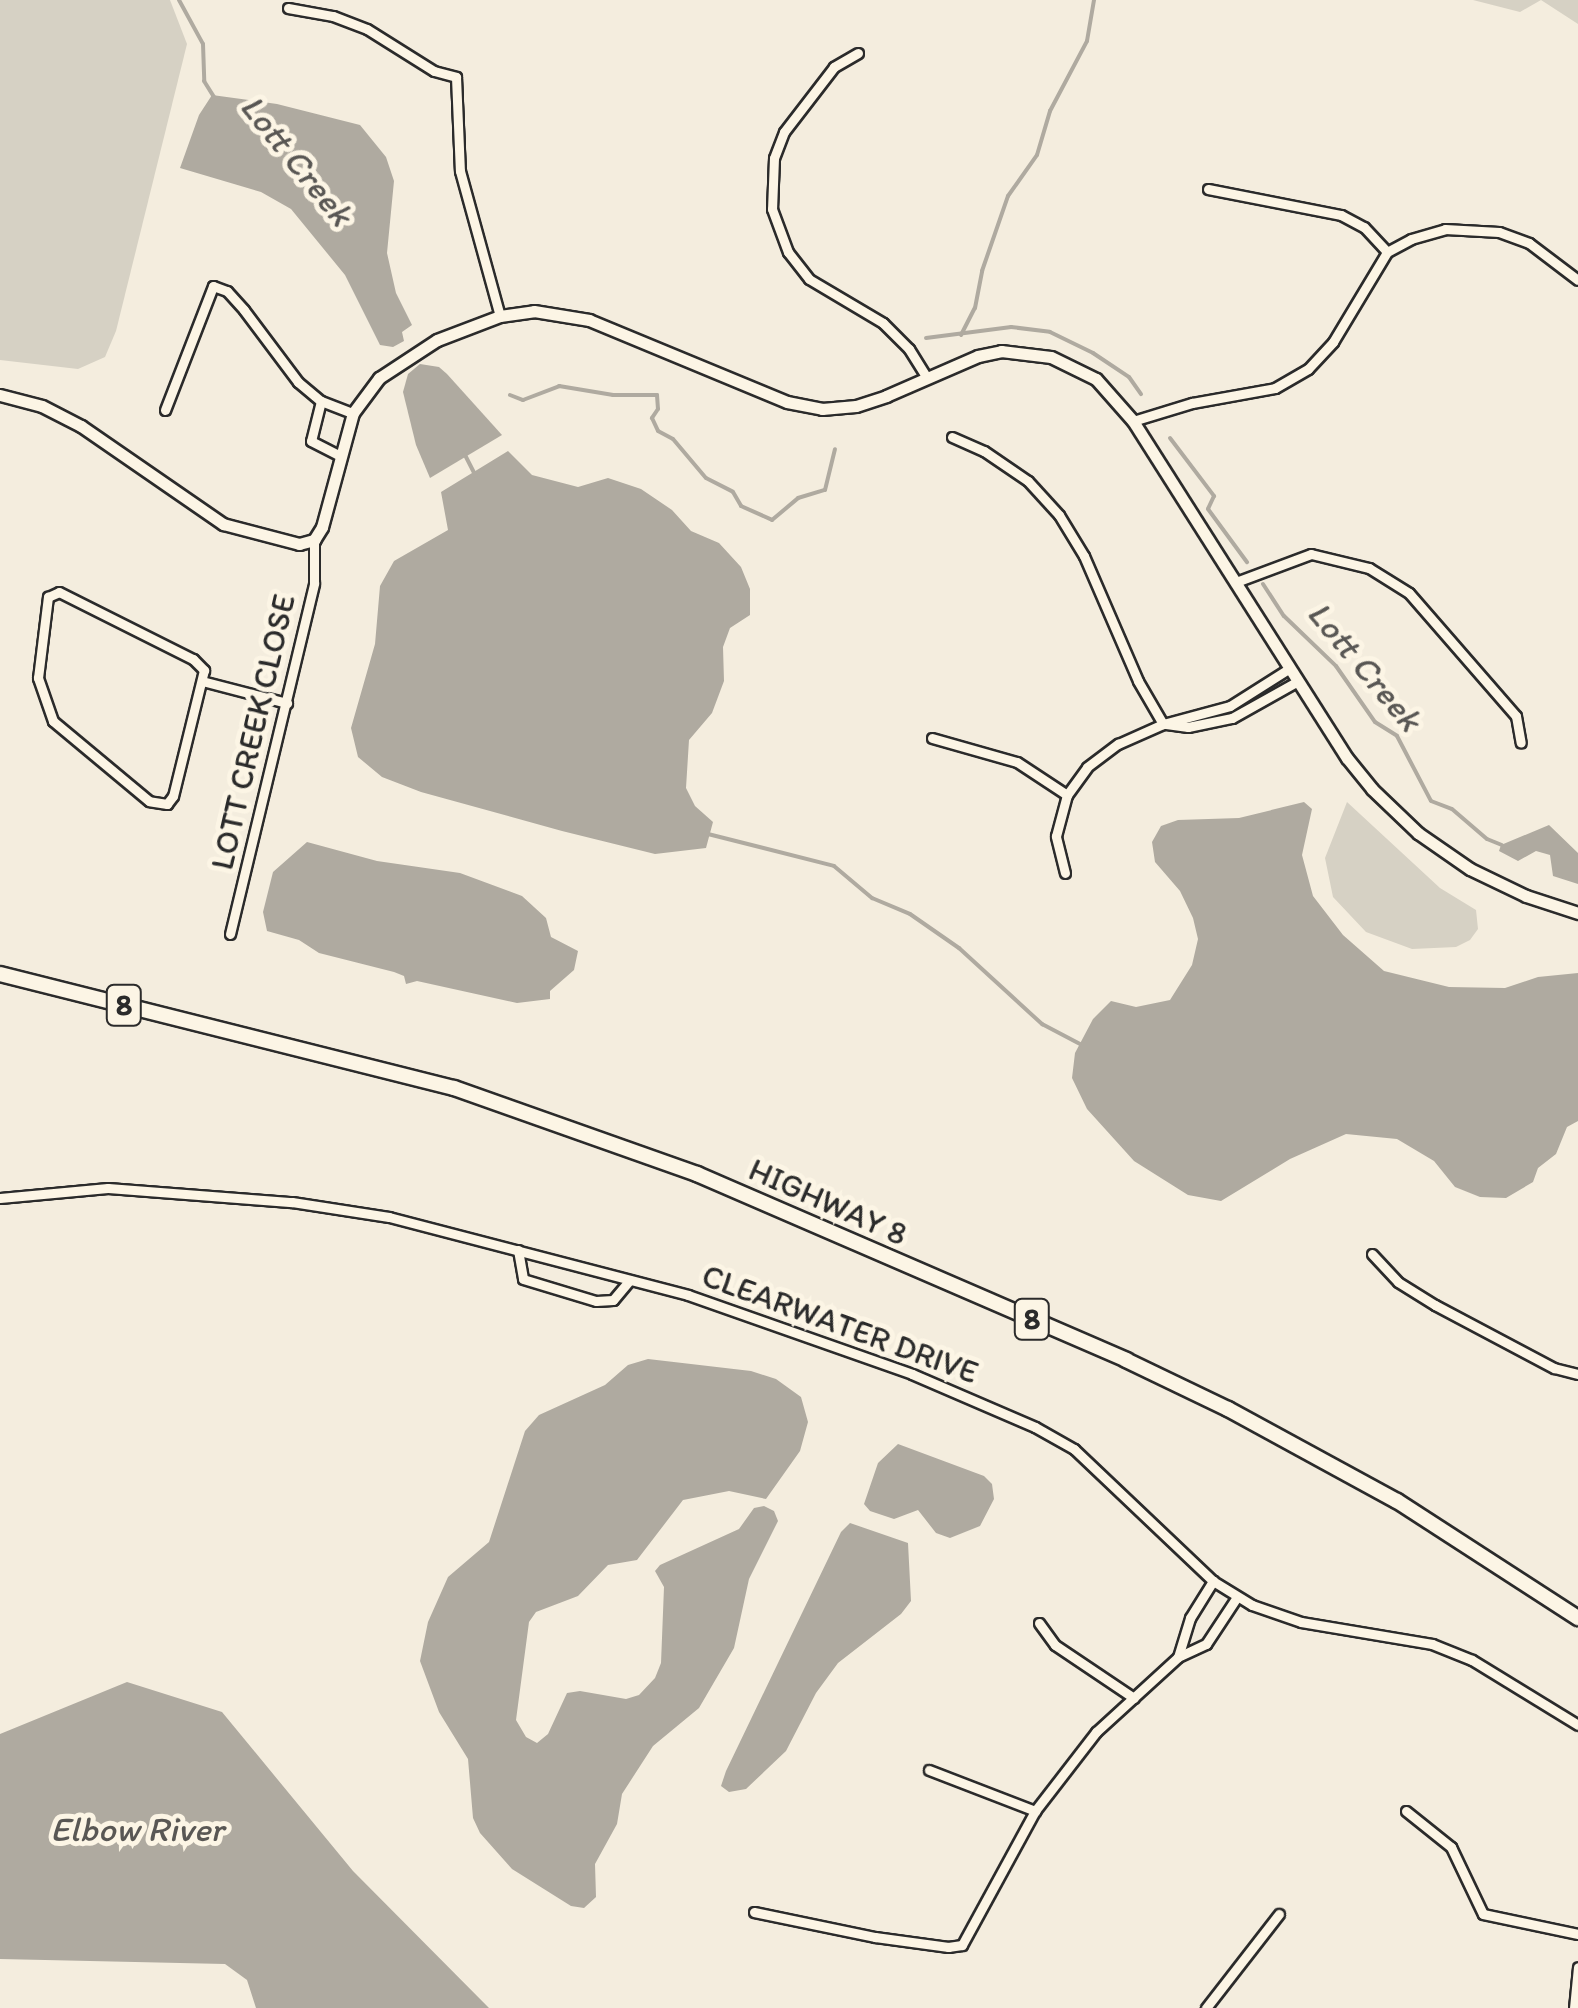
<!DOCTYPE html>
<style>
body{margin:0}
#map{position:relative;width:1578px;height:2008px;overflow:hidden;background:#f4edde;font-family:Itim,sans-serif}
div>[style]{position:absolute}
[style*='--x']{left:calc(var(--x)*1px);top:calc(var(--y)*1px);width:calc(var(--w)*1px);rotate:calc(var(--a)*1deg)}
.green>*{inset:0;background:#d6d1c4}
.water>*{inset:0;background:#afaaa0}
.stream>*{height:4px;margin:-2px;padding:0 2px;transform-origin:2px;border-radius:2px;background:#afaaa0}
.roads{filter:drop-shadow(2px 0 #2b2b2b) drop-shadow(-2px 0 #2b2b2b) drop-shadow(0 2px #2b2b2b) drop-shadow(0 -2px #2b2b2b)}
.street>*{height:9px;margin:-4.5px;padding:0 4.5px;transform-origin:4.5px;border-radius:4.5px;background:#fcf5e5}
.secondary>*{height:11px;margin:-5.5px;padding:0 5.5px;transform-origin:5.5px;border-radius:5.5px;background:#fcf5e5}
.primary>*{height:14px;margin:-7px;padding:0 7px;transform-origin:7px;border-radius:7px;background:#fcf5e5}
span{translate:-50% -50%;white-space:nowrap;text-align:center;line-height:1.15;-webkit-text-stroke:10px #fcf5e5;paint-order:stroke}
.shield-label span{padding:2px 8px;background:#fcf5e5;border:2px solid;border-radius:8px;-webkit-text-stroke-width:0}
.shield-label{font-size:30px;color:#2b2b2b;font-weight:700}
.street-label{font-size:32px;color:#2b2b2b}
.water-label{font-size:35px;color:#595754;font-style:italic}
</style>
<div id="map">
<div class="green">
<i style="clip-path:polygon(0 0,170px 0,187px 44px,116px 331px,105px 357px,78px 369px,0 360px)"></i>
<i style="clip-path:polygon(1473px 0,1578px 0,1578px 24px,1541px 0,1520px 12px)"></i>
<i style="clip-path:polygon(1347px 802px,1440px 888px,1476px 910px,1478px 929px,1470px 940px,1456px 947px,1412px 949px,1366px 932px,1333px 897px,1325px 858px)"></i>
</div>
<div class="water">
<i style="clip-path:polygon(212px 95px,277px 104px,360px 125px,386px 157px,394px 181px,387px 253px,396px 293px,412px 325px,402px 332px,404px 341px,393px 347px,380px 345px,345px 275px,291px 209px,261px 192px,180px 168px,199px 115px)"></i>
<i style="clip-path:polygon(420px 364px,439px 367px,447px 374px,502px 435px,430px 478px,416px 445px,403px 392px,408px 374px)"></i>
<i style="clip-path:polygon(508px 451px,532px 475px,578px 487px,608px 478px,641px 489px,672px 510px,691px 531px,719px 543px,741px 567px,750px 589px,750px 615px,730px 628px,723px 647px,724px 681px,712px 713px,689px 740px,686px 788px,695px 806px,713px 822px,706px 848px,655px 854px,562px 831px,421px 792px,382px 777px,358px 757px,351px 728px,375px 644px,380px 586px,394px 561px,448px 530px,441px 492px)"></i>
<i style="clip-path:polygon(1304px 802px,1312px 809px,1302px 855px,1313px 896px,1343px 935px,1384px 971px,1449px 987px,1505px 988px,1538px 977px,1578px 973px,1578px 1121px,1567px 1127px,1556px 1154px,1538px 1168px,1533px 1182px,1506px 1198px,1480px 1197px,1455px 1187px,1434px 1161px,1397px 1139px,1346px 1134px,1290px 1159px,1221px 1201px,1188px 1195px,1134px 1161px,1087px 1109px,1072px 1078px,1075px 1053px,1093px 1019px,1111px 1001px,1136px 1007px,1170px 1000px,1192px 965px,1198px 939px,1193px 918px,1180px 891px,1155px 862px,1152px 842px,1161px 826px,1178px 820px,1239px 818px)"></i>
<i style="clip-path:polygon(1549px 825px,1578px 853px,1578px 884px,1553px 876px,1550px 855px,1536px 851px,1518px 861px,1499px 851px,1501px 845px)"></i>
<i style="clip-path:polygon(307px 842px,377px 861px,460px 873px,522px 896px,546px 918px,551px 937px,578px 951px,574px 970px,550px 991px,550px 999px,517px 1003px,417px 981px,406px 984px,404px 976px,394px 972px,319px 953px,299px 940px,267px 931px,263px 912px,273px 872px)"></i>
<i style="clip-path:polygon(648px 1359px,751px 1371px,776px 1379px,801px 1397px,808px 1422px,800px 1451px,766px 1499px,729px 1491px,683px 1500px,637px 1560px,608px 1565px,578px 1596px,536px 1612px,529px 1622px,516px 1720px,526px 1737px,537px 1743px,548px 1734px,567px 1693px,580px 1691px,626px 1699px,639px 1695px,655px 1678px,661px 1663px,664px 1587px,655px 1571px,660px 1565px,739px 1529px,754px 1508px,764px 1506px,774px 1511px,778px 1521px,749px 1579px,734px 1648px,699px 1708px,653px 1746px,622px 1794px,617px 1824px,595px 1864px,596px 1897px,584px 1908px,571px 1906px,512px 1869px,480px 1833px,473px 1818px,468px 1759px,439px 1712px,420px 1661px,428px 1622px,448px 1577px,489px 1542px,525px 1431px,539px 1415px,605px 1385px,628px 1365px)"></i>
<i style="clip-path:polygon(898px 1444px,984px 1476px,992px 1484px,994px 1499px,980px 1526px,950px 1538px,936px 1533px,918px 1510px,894px 1519px,870px 1511px,864px 1504px,878px 1463px)"></i>
<i style="clip-path:polygon(850px 1523px,908px 1543px,911px 1601px,901px 1614px,838px 1663px,816px 1693px,786px 1751px,746px 1789px,729px 1792px,721px 1786px,726px 1771px,841px 1532px)"></i>
<i style="clip-path:polygon(127px 1682px,222px 1712px,353px 1871px,489px 2008px,256px 2008px,247px 1980px,225px 1964px,0 1959px,0 1734px)"></i>
</div>
<div class="stream">
<i style="--x:179;--y:0;--w:50;--a:61.4"></i>
<i style="--x:203;--y:44;--w:37;--a:88"></i>
<i style="--x:204;--y:81;--w:19;--a:58"></i>
<i style="--x:961;--y:335;--w:30;--a:-63"></i>
<i style="--x:975;--y:308;--w:38;--a:-79"></i>
<i style="--x:982;--y:271;--w:79;--a:-70.9"></i>
<i style="--x:1008;--y:196;--w:50;--a:-54.7"></i>
<i style="--x:1037;--y:155;--w:46;--a:-73.5"></i>
<i style="--x:1050;--y:111;--w:79;--a:-62.1"></i>
<i style="--x:1087;--y:41;--w:42;--a:-80.3"></i>
<i style="--x:926;--y:338;--w:86;--a:-7.4"></i>
<i style="--x:1011;--y:327;--w:39;--a:7"></i>
<i style="--x:1050;--y:332;--w:48;--a:26"></i>
<i style="--x:1093;--y:353;--w:43;--a:33.7"></i>
<i style="--x:1129;--y:377;--w:21;--a:55"></i>
<i style="--x:510;--y:395;--w:14;--a:21"></i>
<i style="--x:523;--y:400;--w:39;--a:-21"></i>
<i style="--x:559;--y:386;--w:55;--a:9.5"></i>
<i style="--x:613;--y:395;--w:44;--a:0"></i>
<i style="--x:657;--y:395;--w:14;--a:86"></i>
<i style="--x:658;--y:409;--w:11;--a:124"></i>
<i style="--x:652;--y:418;--w:14;--a:65"></i>
<i style="--x:658;--y:431;--w:17;--a:28"></i>
<i style="--x:673;--y:439;--w:51;--a:49.8"></i>
<i style="--x:706;--y:478;--w:30;--a:27"></i>
<i style="--x:733;--y:492;--w:16;--a:60"></i>
<i style="--x:741;--y:506;--w:34;--a:24"></i>
<i style="--x:772;--y:520;--w:34;--a:-40"></i>
<i style="--x:798;--y:498;--w:28;--a:-17"></i>
<i style="--x:825;--y:490;--w:42;--a:-76.3"></i>
<i style="--x:1170;--y:438;--w:73;--a:52.8"></i>
<i style="--x:1214;--y:496;--w:14;--a:115"></i>
<i style="--x:1208;--y:509;--w:66;--a:53.7"></i>
<i style="--x:464;--y:453;--w:25;--a:63"></i>
<i style="--x:1263;--y:584;--w:38;--a:57"></i>
<i style="--x:1284;--y:616;--w:72;--a:43.9"></i>
<i style="--x:1336;--y:666;--w:68;--a:55.1"></i>
<i style="--x:1375;--y:722;--w:26;--a:32"></i>
<i style="--x:1397;--y:736;--w:73;--a:62.4"></i>
<i style="--x:1431;--y:801;--w:22;--a:21"></i>
<i style="--x:1452;--y:809;--w:46;--a:40.6"></i>
<i style="--x:1487;--y:839;--w:16;--a:22"></i>
<i style="--x:704;--y:833;--w:134;--a:14.2"></i>
<i style="--x:834;--y:866;--w:50;--a:40.1"></i>
<i style="--x:872;--y:898;--w:41;--a:22.8"></i>
<i style="--x:910;--y:914;--w:60;--a:34.8"></i>
<i style="--x:959;--y:948;--w:113;--a:42.5"></i>
<i style="--x:1042;--y:1024;--w:43;--a:27.8"></i>
</div>
<div class="roads">
<div class="street">
<i style="--x:288;--y:8;--w:46;--a:10.1"></i>
<i style="--x:333;--y:16;--w:36;--a:21"></i>
<i style="--x:367;--y:29;--w:79;--a:32.1"></i>
<i style="--x:434;--y:71;--w:23;--a:15"></i>
<i style="--x:456;--y:77;--w:94;--a:87.6"></i>
<i style="--x:460;--y:171;--w:150;--a:74.6"></i>
<i style="--x:858;--y:53;--w:28;--a:150"></i>
<i style="--x:834;--y:67;--w:82;--a:127.6"></i>
<i style="--x:784;--y:132;--w:28;--a:111"></i>
<i style="--x:774;--y:158;--w:51;--a:92.2"></i>
<i style="--x:772;--y:209;--w:46;--a:69.6"></i>
<i style="--x:788;--y:252;--w:34;--a:52"></i>
<i style="--x:809;--y:279;--w:86;--a:30.7"></i>
<i style="--x:883;--y:323;--w:37;--a:45"></i>
<i style="--x:909;--y:349;--w:31;--a:58"></i>
<i style="--x:1208;--y:189;--w:136;--a:11.1"></i>
<i style="--x:1341;--y:215;--w:26;--a:28"></i>
<i style="--x:1364;--y:227;--w:34;--a:47"></i>
<i style="--x:321;--y:401;--w:41;--a:104"></i>
<i style="--x:311;--y:441;--w:33;--a:27"></i>
<i style="--x:165;--y:410;--w:133;--a:-68.8"></i>
<i style="--x:213;--y:286;--w:15;--a:20"></i>
<i style="--x:227;--y:291;--w:25;--a:48"></i>
<i style="--x:244;--y:310;--w:90;--a:53.1"></i>
<i style="--x:298;--y:382;--w:30;--a:40"></i>
<i style="--x:321;--y:401;--w:34;--a:21"></i>
<i style="--x:1133;--y:421;--w:62;--a:-17"></i>
<i style="--x:1192;--y:403;--w:84;--a:-10.2"></i>
<i style="--x:1275;--y:388;--w:38;--a:-30"></i>
<i style="--x:1308;--y:369;--w:37;--a:-47"></i>
<i style="--x:1333;--y:342;--w:105;--a:-59"></i>
<i style="--x:1387;--y:252;--w:27;--a:-28"></i>
<i style="--x:1411;--y:239;--w:35;--a:-16"></i>
<i style="--x:1445;--y:229;--w:54;--a:3.2"></i>
<i style="--x:1499;--y:232;--w:32;--a:20"></i>
<i style="--x:1529;--y:243;--w:61;--a:37.1"></i>
<i style="--x:952;--y:437;--w:35;--a:24"></i>
<i style="--x:984;--y:451;--w:53;--a:34.3"></i>
<i style="--x:1028;--y:481;--w:46;--a:47.6"></i>
<i style="--x:1059;--y:515;--w:48;--a:58.6"></i>
<i style="--x:1084;--y:556;--w:136;--a:66.6"></i>
<i style="--x:1138;--y:681;--w:50;--a:59.8"></i>
<i style="--x:1236;--y:582;--w:80;--a:-20.5"></i>
<i style="--x:1311;--y:554;--w:60;--a:13.6"></i>
<i style="--x:1369;--y:568;--w:47;--a:32"></i>
<i style="--x:1409;--y:593;--w:163;--a:49"></i>
<i style="--x:1516;--y:716;--w:27;--a:80"></i>
<i style="--x:59;--y:592;--w:150;--a:26.6"></i>
<i style="--x:193;--y:659;--w:16;--a:45"></i>
<i style="--x:204;--y:670;--w:130;--a:103.8"></i>
<i style="--x:173;--y:796;--w:10;--a:127"></i>
<i style="--x:167;--y:804;--w:18;--a:-171"></i>
<i style="--x:149;--y:801;--w:125;--a:-140.2"></i>
<i style="--x:53;--y:721;--w:46;--a:-109.2"></i>
<i style="--x:38;--y:678;--w:82;--a:-83"></i>
<i style="--x:48;--y:597;--w:12;--a:-24"></i>
<i style="--x:202;--y:681;--w:88;--a:14.5"></i>
<i style="--x:1166;--y:724;--w:22;--a:8"></i>
<i style="--x:1188;--y:727;--w:45;--a:-11.6"></i>
<i style="--x:1232;--y:718;--w:76;--a:-29.3"></i>
<i style="--x:932;--y:738;--w:88;--a:15.8"></i>
<i style="--x:1017;--y:762;--w:60;--a:33.4"></i>
<i style="--x:1065;--y:873;--w:38;--a:-104"></i>
<i style="--x:1056;--y:836;--w:42;--a:-75"></i>
<i style="--x:1067;--y:795;--w:34;--a:-54"></i>
<i style="--x:1087;--y:767;--w:39;--a:-37"></i>
<i style="--x:1118;--y:744;--w:49;--a:-24"></i>
<i style="--x:1163;--y:724;--w:69;--a:-15"></i>
<i style="--x:1230;--y:706;--w:71;--a:-32.3"></i>
<i style="--x:230;--y:934;--w:361;--a:-76.5"></i>
<i style="--x:314;--y:583;--w:43;--a:-90"></i>
<i style="--x:0;--y:1198;--w:108;--a:-5.3"></i>
<i style="--x:108;--y:1188;--w:185;--a:4.4"></i>
<i style="--x:292;--y:1202;--w:98;--a:8.8"></i>
<i style="--x:389;--y:1217;--w:309;--a:14.6"></i>
<i style="--x:688;--y:1295;--w:238;--a:19.4"></i>
<i style="--x:912;--y:1374;--w:134;--a:23.3"></i>
<i style="--x:1035;--y:1427;--w:45;--a:29.4"></i>
<i style="--x:1074;--y:1449;--w:192;--a:43.5"></i>
<i style="--x:1213;--y:1581;--w:46;--a:31.6"></i>
<i style="--x:1252;--y:1605;--w:52;--a:19.1"></i>
<i style="--x:1301;--y:1622;--w:133;--a:9.5"></i>
<i style="--x:1432;--y:1644;--w:43;--a:21.8"></i>
<i style="--x:1472;--y:1660;--w:124;--a:31.5"></i>
<i style="--x:518;--y:1250;--w:29;--a:80"></i>
<i style="--x:523;--y:1279;--w:76;--a:16.8"></i>
<i style="--x:596;--y:1301;--w:17;--a:-3"></i>
<i style="--x:613;--y:1300;--w:26;--a:-50"></i>
<i style="--x:1372;--y:1254;--w:38;--a:47"></i>
<i style="--x:1398;--y:1282;--w:44;--a:31.9"></i>
<i style="--x:1435;--y:1305;--w:135;--a:27.9"></i>
<i style="--x:1554;--y:1368;--w:25;--a:14"></i>
<i style="--x:1039;--y:1623;--w:27;--a:54"></i>
<i style="--x:1055;--y:1645;--w:95;--a:33.9"></i>
<i style="--x:1178;--y:1657;--w:41;--a:-72.9"></i>
<i style="--x:1190;--y:1618;--w:44;--a:-58.1"></i>
<i style="--x:929;--y:1770;--w:114;--a:21.1"></i>
<i style="--x:1406;--y:1811;--w:58;--a:38.7"></i>
<i style="--x:1451;--y:1847;--w:74;--a:64.5"></i>
<i style="--x:1483;--y:1914;--w:97;--a:11.9"></i>
<i style="--x:754;--y:1912;--w:124;--a:11.7"></i>
<i style="--x:875;--y:1937;--w:74;--a:7.8"></i>
<i style="--x:948;--y:1947;--w:14;--a:-8"></i>
<i style="--x:962;--y:1945;--w:153;--a:-61.4"></i>
<i style="--x:1035;--y:1811;--w:100;--a:-52.3"></i>
<i style="--x:1096;--y:1732;--w:111;--a:-42.4"></i>
<i style="--x:1178;--y:1657;--w:31;--a:-25"></i>
<i style="--x:1206;--y:1644;--w:56;--a:-56.6"></i>
<i style="--x:1206;--y:2008;--w:119;--a:-52.2"></i>
<i style="--x:1574;--y:2008;--w:41;--a:-84.4"></i>
</div>
<div class="secondary">
<i style="--x:0;--y:395;--w:43;--a:14.7"></i>
<i style="--x:42;--y:406;--w:44;--a:27.1"></i>
<i style="--x:81;--y:426;--w:173;--a:34.6"></i>
<i style="--x:223;--y:524;--w:79;--a:14.7"></i>
<i style="--x:299;--y:544;--w:16;--a:-15"></i>
<i style="--x:314;--y:540;--w:15;--a:-58"></i>
<i style="--x:322;--y:527;--w:118;--a:-74.8"></i>
<i style="--x:353;--y:413;--w:44;--a:-53.4"></i>
<i style="--x:379;--y:378;--w:69;--a:-33.2"></i>
<i style="--x:437;--y:340;--w:67;--a:-20.9"></i>
<i style="--x:500;--y:316;--w:34;--a:-8"></i>
<i style="--x:534;--y:311;--w:56;--a:9.3"></i>
<i style="--x:589;--y:320;--w:214;--a:22.5"></i>
<i style="--x:787;--y:402;--w:36;--a:11"></i>
<i style="--x:822;--y:409;--w:34;--a:-5"></i>
<i style="--x:856;--y:406;--w:32;--a:-18"></i>
<i style="--x:886;--y:396;--w:100;--a:-23.5"></i>
<i style="--x:978;--y:356;--w:24;--a:-12"></i>
<i style="--x:1001;--y:351;--w:50;--a:6.8"></i>
<i style="--x:1051;--y:357;--w:50;--a:26.1"></i>
<i style="--x:1096;--y:379;--w:56;--a:48.6"></i>
<i style="--x:1133;--y:421;--w:399;--a:57.6"></i>
<i style="--x:1347;--y:758;--w:40;--a:51"></i>
<i style="--x:1372;--y:789;--w:64;--a:43.7"></i>
<i style="--x:1418;--y:833;--w:63;--a:34.7"></i>
<i style="--x:1470;--y:869;--w:62;--a:25.7"></i>
<i style="--x:1526;--y:896;--w:55;--a:18.1"></i>
</div>
<div class="primary">
<i style="--x:0;--y:974;--w:468;--a:14.1"></i>
<i style="--x:454;--y:1088;--w:258;--a:19.5"></i>
<i style="--x:697;--y:1174;--w:468;--a:23.4"></i>
<i style="--x:1126;--y:1360;--w:113;--a:25.7"></i>
<i style="--x:1228;--y:1409;--w:192;--a:28.6"></i>
<i style="--x:1397;--y:1501;--w:216;--a:32.9"></i>
</div>
</div>
<div class="shield-label">
<span style="left:124px;top:1005px">8</span>
<span style="left:1032px;top:1319px">8</span>
</div>
<div class="street-label">
<span style="left:253px;top:732px;rotate:-77deg">LOTT CREEK CLOSE</span>
<span style="left:828px;top:1202px;rotate:24deg">HIGHWAY 8</span>
<span style="left:840px;top:1324px;rotate:20deg">CLEARWATER DRIVE</span>
</div>
<div class="water-label">
<span style="left:297px;top:160px;rotate:51deg">Lott Creek</span>
<span style="left:1365px;top:666px;rotate:50deg">Lott Creek</span>
<span style="left:137px;top:1829px">Elbow River</span>
</div>
</div>
